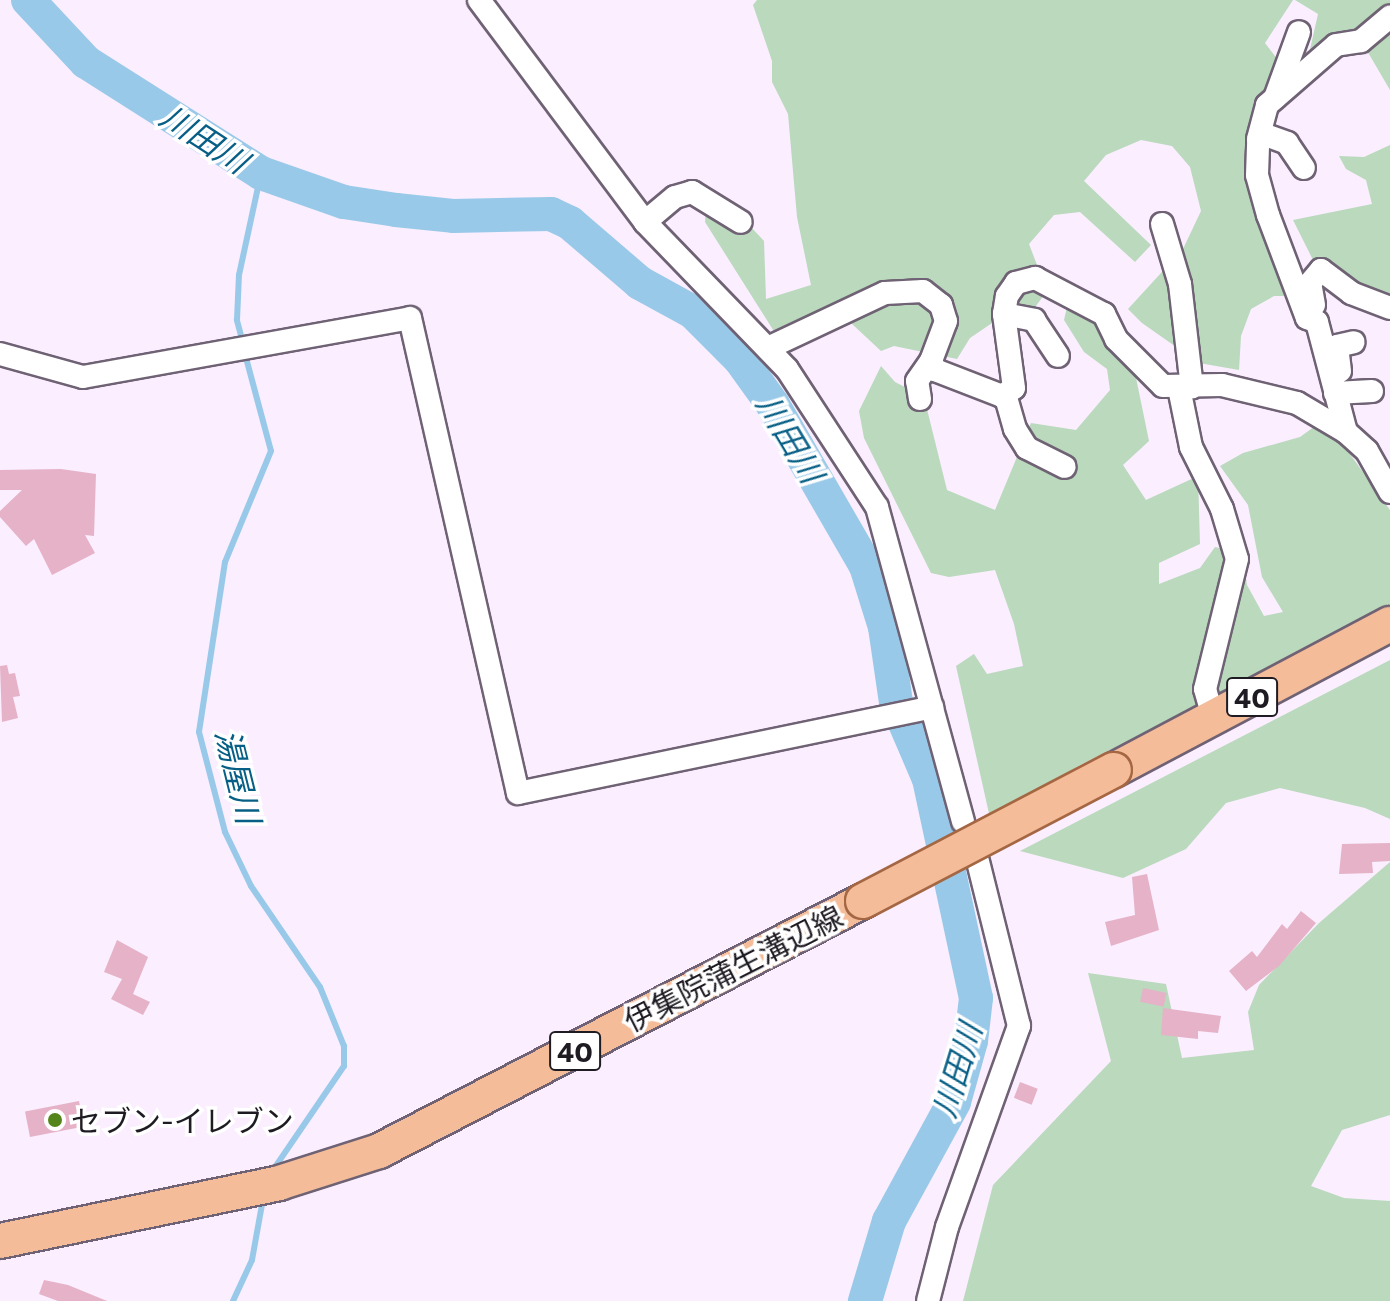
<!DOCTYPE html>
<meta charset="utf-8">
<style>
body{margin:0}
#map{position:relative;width:1390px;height:1301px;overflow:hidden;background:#faeeff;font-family:Commissioner,"Noto Sans JP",sans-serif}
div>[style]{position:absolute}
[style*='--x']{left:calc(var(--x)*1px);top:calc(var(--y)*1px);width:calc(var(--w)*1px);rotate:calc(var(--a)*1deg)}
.green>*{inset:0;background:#bad9bd}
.stream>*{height:6px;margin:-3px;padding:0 3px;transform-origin:3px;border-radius:3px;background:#99c9e8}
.river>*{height:34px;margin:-17px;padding:0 17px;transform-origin:17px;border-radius:17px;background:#99c9e8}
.building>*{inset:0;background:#e6b2c8;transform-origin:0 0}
.roads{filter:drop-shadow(2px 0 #6f6274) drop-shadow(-2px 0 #6f6274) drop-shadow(0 2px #6f6274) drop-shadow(0 -2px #6f6274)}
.street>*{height:22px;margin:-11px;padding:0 11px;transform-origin:11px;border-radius:11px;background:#fff}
.primary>*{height:34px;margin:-17px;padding:0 17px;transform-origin:17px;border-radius:17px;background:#f4bc99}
.bridges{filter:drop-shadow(2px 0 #a56743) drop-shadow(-2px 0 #a56743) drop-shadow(0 2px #a56743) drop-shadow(0 -2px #a56743)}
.primary-bridge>*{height:34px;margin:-17px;padding:0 17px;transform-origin:17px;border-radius:17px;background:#f4bc99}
.dots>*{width:22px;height:22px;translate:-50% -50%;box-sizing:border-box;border:4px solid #fff;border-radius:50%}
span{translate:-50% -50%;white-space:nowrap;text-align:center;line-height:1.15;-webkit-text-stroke:7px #fff;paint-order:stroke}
.shield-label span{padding:2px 6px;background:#fff;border:2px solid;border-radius:6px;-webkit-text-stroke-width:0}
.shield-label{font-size:28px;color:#1f1b22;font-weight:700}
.street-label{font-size:30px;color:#1f1b22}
.poi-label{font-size:30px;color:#1f1b22}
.left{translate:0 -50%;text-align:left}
.water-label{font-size:32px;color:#075f86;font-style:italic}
</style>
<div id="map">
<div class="green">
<i style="clip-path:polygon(757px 0,1293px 0,1265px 43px,1287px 72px,1275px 89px,1262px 209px,1299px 296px,1274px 296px,1251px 309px,1241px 336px,1239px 370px,1199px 363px,1142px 323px,1128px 309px,1183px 249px,1201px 211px,1190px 167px,1172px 146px,1141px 140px,1106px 155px,1084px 181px,1151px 245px,1135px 262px,1080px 212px,1054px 215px,1029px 244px,1047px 291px,1027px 318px,995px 321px,970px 338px,957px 359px,894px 346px,881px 351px,851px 323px,813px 333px,787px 352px,705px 222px,707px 195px,735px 210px,764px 241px,766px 299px,811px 285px,797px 217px,788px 114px,772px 82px,772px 61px,753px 5px)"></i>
<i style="clip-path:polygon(1295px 0,1390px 0,1390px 90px,1366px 49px,1349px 42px,1306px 67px,1318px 14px)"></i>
<i style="clip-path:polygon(1390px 145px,1390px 310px,1364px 307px,1330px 294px,1293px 220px,1372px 204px,1366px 180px,1346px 169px,1339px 156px,1364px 157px)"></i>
<i style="clip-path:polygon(1070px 294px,1119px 332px,1133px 363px,1149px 441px,1123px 465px,1146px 500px,1198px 476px,1200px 544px,1159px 563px,1159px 584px,1200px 568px,1215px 547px,1242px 553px,1247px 585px,1264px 616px,1283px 612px,1262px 577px,1248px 505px,1220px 466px,1243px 453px,1300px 437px,1325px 419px,1390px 510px,1390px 611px,1080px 765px,990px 818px,956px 666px,974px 654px,987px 674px,1023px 666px,1014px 624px,995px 570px,949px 577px,931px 573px,864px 438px,859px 411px,881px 366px,895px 382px,924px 397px,947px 490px,995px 510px,1031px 423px,1076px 430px,1110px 390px,1107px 369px,1084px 352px,1064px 320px)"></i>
<i style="clip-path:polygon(1390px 660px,1390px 819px,1365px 808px,1280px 788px,1226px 803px,1186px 849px,1123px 878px,1020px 851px)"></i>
<i style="clip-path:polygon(1390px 862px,1390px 1115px,1342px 1130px,1311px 1186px,1344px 1198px,1390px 1201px,1390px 1301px,963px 1301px,993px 1185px,1111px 1061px,1088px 973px,1166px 984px,1182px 1058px,1254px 1050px,1248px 1012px,1259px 985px,1319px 923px)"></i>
</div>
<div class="stream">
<i style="--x:243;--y:343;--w:24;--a:-105"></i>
<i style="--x:237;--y:320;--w:45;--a:-87.5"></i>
<i style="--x:239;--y:275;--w:104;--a:-77.8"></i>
<i style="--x:245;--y:354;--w:100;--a:75"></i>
<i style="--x:271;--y:451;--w:120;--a:112.5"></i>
<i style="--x:225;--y:562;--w:172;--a:98.7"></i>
<i style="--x:199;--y:732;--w:103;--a:75.4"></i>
<i style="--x:225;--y:832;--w:60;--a:64.3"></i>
<i style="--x:251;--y:886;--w:122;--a:55.7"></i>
<i style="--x:320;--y:987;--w:64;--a:67.9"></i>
<i style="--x:344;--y:1046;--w:20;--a:90"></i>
<i style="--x:344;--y:1066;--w:130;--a:124.3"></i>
<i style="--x:233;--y:1301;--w:45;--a:-65.1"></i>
<i style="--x:252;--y:1260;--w:62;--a:-79.8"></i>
</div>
<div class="river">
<i style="--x:28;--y:0;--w:85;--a:46.9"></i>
<i style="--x:86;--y:62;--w:207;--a:32.4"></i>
<i style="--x:261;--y:173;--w:88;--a:19.3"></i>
<i style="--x:344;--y:202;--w:53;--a:8.7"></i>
<i style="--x:396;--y:210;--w:57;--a:6"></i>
<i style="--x:453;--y:216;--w:98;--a:-1.2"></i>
<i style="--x:551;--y:214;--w:21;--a:25"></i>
<i style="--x:570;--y:223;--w:92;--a:40.6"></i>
<i style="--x:640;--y:283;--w:60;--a:28.7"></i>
<i style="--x:693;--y:312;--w:66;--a:45"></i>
<i style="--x:740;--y:359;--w:57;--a:54.3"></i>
<i style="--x:773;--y:405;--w:186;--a:60"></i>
<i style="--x:866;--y:566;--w:64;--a:72.7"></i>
<i style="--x:885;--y:627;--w:76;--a:81.7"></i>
<i style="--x:896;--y:702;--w:84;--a:66.8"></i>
<i style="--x:929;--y:779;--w:224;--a:77.9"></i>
<i style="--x:976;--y:998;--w:43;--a:96.6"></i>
<i style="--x:971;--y:1041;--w:63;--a:105.6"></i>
<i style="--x:954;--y:1102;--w:136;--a:118.6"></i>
<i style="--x:889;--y:1221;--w:84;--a:106.7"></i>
</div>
<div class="building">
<i style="clip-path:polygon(61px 469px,96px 474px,94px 536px,85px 535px,95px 553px,52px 575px,34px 539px,26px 546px,0 517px,0 511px,22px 490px,0 490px,0 470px)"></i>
<i style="clip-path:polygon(7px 665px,9px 674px,15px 673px,20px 696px,13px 697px,18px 718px,2px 722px,0 666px)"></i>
<i style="clip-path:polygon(1390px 843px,1390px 861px,1372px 862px,1373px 873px,1339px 874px,1342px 844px)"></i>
<i style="clip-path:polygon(1147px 874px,1159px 930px,1111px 946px,1105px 922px,1135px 915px,1132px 877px)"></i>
<i style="clip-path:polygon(1301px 911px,1316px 923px,1279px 966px,1246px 991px,1229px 971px,1252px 951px,1257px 957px,1282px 924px,1287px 929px)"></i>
<i style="clip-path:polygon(117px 940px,148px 957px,133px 994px,150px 1002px,143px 1015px,111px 999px,122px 979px,104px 972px)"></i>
<i style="left:1143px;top:988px;width:24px;height:14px;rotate:12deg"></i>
<i style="clip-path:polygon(1163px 1008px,1221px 1016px,1218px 1033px,1198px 1031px,1198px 1039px,1161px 1035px)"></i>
<i style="left:1020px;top:1082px;width:19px;height:17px;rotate:21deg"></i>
<i style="left:79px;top:1101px;width:26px;height:55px;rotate:79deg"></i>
<i style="clip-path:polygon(44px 1280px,68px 1285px,107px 1301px,58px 1301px,39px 1294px)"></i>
</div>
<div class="roads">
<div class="street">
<i style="--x:479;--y:0;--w:277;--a:53.2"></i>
<i style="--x:645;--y:222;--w:204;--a:46"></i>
<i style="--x:787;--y:369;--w:165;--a:56.9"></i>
<i style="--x:877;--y:507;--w:326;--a:74.7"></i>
<i style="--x:1275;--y:98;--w:70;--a:-70"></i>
<i style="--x:1260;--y:133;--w:29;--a:20"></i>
<i style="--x:1287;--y:143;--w:30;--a:56"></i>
<i style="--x:645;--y:222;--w:39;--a:-40"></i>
<i style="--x:675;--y:197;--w:18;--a:-16"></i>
<i style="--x:692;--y:192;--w:57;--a:31.5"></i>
<i style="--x:1162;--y:224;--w:63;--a:73.3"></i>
<i style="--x:1180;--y:284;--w:104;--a:83.4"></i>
<i style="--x:1314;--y:305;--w:22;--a:-100"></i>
<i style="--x:1310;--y:283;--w:17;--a:-50"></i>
<i style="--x:1321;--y:270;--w:38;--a:37"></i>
<i style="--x:1351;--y:293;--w:42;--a:21"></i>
<i style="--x:1004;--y:314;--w:31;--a:11"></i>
<i style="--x:1034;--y:320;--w:43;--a:56.3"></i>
<i style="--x:768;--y:348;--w:129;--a:-25.2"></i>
<i style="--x:885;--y:293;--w:38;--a:-3"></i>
<i style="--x:923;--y:291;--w:23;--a:38"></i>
<i style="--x:941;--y:305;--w:17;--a:73"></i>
<i style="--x:946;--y:321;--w:43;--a:110.6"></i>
<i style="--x:931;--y:361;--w:10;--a:66"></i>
<i style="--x:935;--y:370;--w:72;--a:21.2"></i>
<i style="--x:1002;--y:396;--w:14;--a:-34"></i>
<i style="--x:1014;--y:388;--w:75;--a:-97.7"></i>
<i style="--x:1004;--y:314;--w:18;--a:-81"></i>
<i style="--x:1007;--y:296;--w:16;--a:-55"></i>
<i style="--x:1016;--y:283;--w:20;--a:-15"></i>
<i style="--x:1035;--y:278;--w:78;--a:27.6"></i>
<i style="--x:1104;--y:314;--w:28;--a:64"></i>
<i style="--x:1116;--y:339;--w:66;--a:45"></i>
<i style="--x:1163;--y:386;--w:59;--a:-1"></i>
<i style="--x:1222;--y:385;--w:77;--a:13.5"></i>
<i style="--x:1297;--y:403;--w:57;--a:30.6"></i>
<i style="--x:1346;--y:432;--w:28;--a:42"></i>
<i style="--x:1367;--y:451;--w:47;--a:60.7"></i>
<i style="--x:0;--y:354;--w:86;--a:15.5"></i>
<i style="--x:83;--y:377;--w:332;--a:-10.2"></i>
<i style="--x:410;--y:318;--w:487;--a:77.2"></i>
<i style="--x:518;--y:793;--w:423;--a:-11.7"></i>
<i style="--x:1340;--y:371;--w:25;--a:-97"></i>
<i style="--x:1337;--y:346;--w:17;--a:-13"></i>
<i style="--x:1179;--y:388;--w:60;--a:78.5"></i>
<i style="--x:1191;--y:447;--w:69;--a:63.4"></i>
<i style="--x:1222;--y:509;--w:52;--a:73.3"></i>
<i style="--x:1237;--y:559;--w:134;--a:103.8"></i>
<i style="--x:1205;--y:689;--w:29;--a:74"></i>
<i style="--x:1335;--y:393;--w:37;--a:-3"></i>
<i style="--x:1005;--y:394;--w:36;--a:74"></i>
<i style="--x:1015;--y:429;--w:22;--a:58"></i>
<i style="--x:1027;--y:448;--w:42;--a:26.6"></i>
<i style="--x:920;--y:399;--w:18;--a:-99"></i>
<i style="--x:917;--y:381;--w:24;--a:-55"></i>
<i style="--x:1346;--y:432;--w:114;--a:-104.8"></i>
<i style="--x:1317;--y:322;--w:11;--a:-158"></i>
<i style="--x:1307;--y:318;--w:110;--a:-110.7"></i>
<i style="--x:1268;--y:215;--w:41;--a:-105.4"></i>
<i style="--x:1257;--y:175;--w:36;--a:-88"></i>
<i style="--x:1258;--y:139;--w:35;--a:-75"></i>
<i style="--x:1267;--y:105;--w:91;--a:-41"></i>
<i style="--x:1336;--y:45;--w:25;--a:-9"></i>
<i style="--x:1361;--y:41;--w:38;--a:-40"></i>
<i style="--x:928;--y:1301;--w:76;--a:-75.6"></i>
<i style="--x:947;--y:1227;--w:214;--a:-70.3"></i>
<i style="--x:1019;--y:1026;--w:170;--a:-104"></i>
</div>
<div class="primary">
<i style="--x:1114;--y:770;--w:312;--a:-27.9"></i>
<i style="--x:0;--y:1241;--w:285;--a:-11.7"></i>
<i style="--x:279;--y:1183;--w:105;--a:-17.7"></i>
<i style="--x:379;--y:1151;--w:545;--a:-27.32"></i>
</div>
</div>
<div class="bridges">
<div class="primary-bridge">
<i style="--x:863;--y:901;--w:283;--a:-27.6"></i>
</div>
</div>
<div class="dots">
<i style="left:55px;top:1120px;background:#53851a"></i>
</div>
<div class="shield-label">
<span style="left:1252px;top:697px">40</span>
<span style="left:575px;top:1051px">40</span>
</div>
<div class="street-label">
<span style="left:733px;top:968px;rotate:-27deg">伊集院蒲生溝辺線</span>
</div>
<div class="poi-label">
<span class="left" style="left:71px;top:1120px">セブン-イレブン</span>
</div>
<div class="water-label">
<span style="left:205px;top:138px;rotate:33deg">川田川</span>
<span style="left:791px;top:438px;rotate:59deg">川田川</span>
<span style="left:239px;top:776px;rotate:76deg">湯屋川</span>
<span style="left:956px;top:1070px;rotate:-73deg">川田川</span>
</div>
</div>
